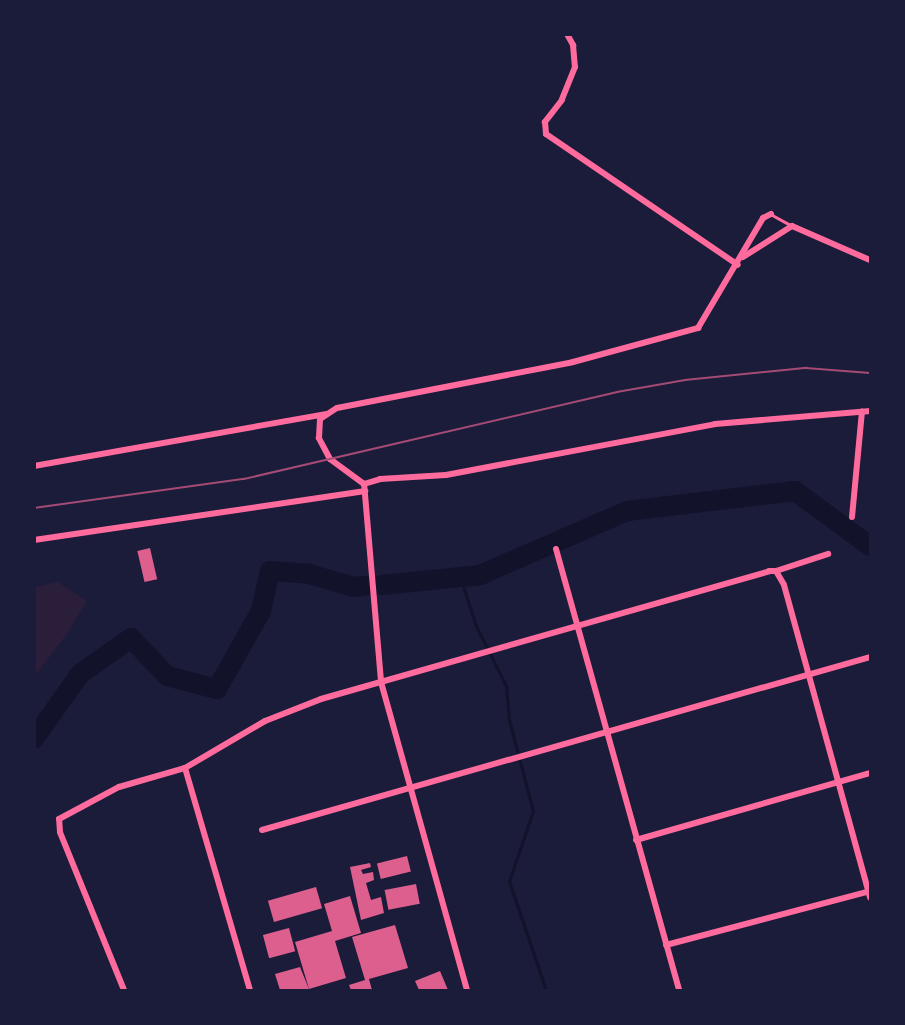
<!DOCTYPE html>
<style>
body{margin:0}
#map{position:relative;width:905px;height:1025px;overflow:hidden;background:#1b1b3a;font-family:"Noto Sans",sans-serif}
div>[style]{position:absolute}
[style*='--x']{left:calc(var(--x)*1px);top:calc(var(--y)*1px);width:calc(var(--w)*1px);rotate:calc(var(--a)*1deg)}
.green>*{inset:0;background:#2a1e3b}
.stream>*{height:3px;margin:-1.5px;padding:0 1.5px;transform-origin:1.5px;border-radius:1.5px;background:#12122b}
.river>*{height:20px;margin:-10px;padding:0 10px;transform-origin:10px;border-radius:10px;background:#12122b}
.building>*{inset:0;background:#dd5f8e;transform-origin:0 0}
.service>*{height:3px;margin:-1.5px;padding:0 1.5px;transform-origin:1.5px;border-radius:1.5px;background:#ff6b9d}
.minor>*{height:6px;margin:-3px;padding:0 3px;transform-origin:3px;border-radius:3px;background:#ff6b9d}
.tram>*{height:1.5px;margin:-0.75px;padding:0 0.75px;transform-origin:0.75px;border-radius:0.75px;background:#a44b75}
span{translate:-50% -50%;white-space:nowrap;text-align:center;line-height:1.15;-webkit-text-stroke:5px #1b1b3a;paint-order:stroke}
.frame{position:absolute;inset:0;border:36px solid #1b1b3a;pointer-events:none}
</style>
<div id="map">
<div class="green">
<i style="clip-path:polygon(58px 582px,87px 601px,67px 634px,35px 676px,35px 587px)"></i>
</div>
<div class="stream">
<i style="--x:460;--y:577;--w:52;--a:71.9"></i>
<i style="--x:476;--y:626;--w:67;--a:63.4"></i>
<i style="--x:506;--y:686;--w:34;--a:85"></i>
<i style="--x:509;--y:720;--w:94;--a:75.2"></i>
<i style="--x:533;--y:811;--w:74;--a:108.9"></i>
<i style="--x:509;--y:881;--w:115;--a:71.3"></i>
</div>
<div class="river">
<i style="--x:382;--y:585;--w:99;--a:-5.8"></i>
<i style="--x:480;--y:575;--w:160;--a:-23.5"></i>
<i style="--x:627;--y:511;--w:169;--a:-6.8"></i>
<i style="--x:795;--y:491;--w:93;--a:36.3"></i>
<i style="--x:34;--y:739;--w:80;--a:-54.7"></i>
<i style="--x:80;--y:674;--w:62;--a:-35.2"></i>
<i style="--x:131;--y:638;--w:52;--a:46.5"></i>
<i style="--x:167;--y:676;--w:52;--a:14.6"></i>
<i style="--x:217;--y:689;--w:90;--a:-60.6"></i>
<i style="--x:261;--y:611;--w:41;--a:-77.3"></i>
<i style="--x:270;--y:571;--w:39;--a:4"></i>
<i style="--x:309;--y:574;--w:47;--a:16.1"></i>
<i style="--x:354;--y:587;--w:11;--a:-5"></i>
</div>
<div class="building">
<i style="left:150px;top:548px;width:32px;height:13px;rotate:77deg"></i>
<i style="left:407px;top:856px;width:16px;height:31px;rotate:76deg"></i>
<i style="clip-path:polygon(370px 863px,371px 867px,361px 870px,363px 874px,373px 872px,374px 880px,366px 883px,371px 900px,381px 897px,384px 913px,361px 920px,350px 867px)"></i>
<i style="left:416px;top:884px;width:20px;height:32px;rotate:79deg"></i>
<i style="left:316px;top:887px;width:22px;height:50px;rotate:74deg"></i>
<i style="clip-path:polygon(350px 896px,361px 933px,335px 941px,346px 978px,309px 989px,295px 942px,332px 931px,324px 904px)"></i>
<i style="clip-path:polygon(395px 925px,408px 968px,369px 979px,372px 990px,351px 990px,349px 985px,365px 980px,352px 937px)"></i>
<i style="left:289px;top:928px;width:24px;height:27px;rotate:75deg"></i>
<i style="clip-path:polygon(300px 967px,309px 989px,280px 990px,275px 974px)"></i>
<i style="clip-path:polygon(440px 971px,448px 990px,419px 990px,415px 981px)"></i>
</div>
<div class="service">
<i style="--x:772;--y:215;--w:21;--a:29"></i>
</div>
<div class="minor">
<i style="--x:567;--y:34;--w:13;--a:61"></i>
<i style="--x:573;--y:45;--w:22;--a:85"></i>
<i style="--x:575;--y:67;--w:35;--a:112"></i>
<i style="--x:562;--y:100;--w:28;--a:128"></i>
<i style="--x:545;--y:122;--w:12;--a:85"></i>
<i style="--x:546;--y:134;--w:232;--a:34.3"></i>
<i style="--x:743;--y:257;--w:58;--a:-32.3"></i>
<i style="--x:792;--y:226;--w:85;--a:23.6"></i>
<i style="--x:34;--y:466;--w:296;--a:-10.1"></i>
<i style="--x:364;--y:484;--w:17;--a:-17"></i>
<i style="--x:380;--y:479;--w:66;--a:-3.5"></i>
<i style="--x:446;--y:475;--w:274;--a:-10.7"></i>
<i style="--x:715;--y:424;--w:156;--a:-4.8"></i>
<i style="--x:852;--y:517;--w:106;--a:-84.6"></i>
<i style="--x:34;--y:540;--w:335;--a:-8.4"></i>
<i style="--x:556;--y:549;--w:458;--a:74.4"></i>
<i style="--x:776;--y:571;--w:55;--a:-18.1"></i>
<i style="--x:185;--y:768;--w:231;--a:73.7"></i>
<i style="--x:262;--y:830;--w:632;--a:-15.88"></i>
<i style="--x:636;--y:840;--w:243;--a:-16"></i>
<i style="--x:666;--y:945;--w:211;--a:-14.8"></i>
<i style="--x:124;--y:990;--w:170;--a:-112.1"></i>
<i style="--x:60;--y:832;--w:13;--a:-94"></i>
<i style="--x:59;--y:819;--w:68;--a:-28.1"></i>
<i style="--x:119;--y:787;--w:69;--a:-16.1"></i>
<i style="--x:185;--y:768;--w:93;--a:-30.4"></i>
<i style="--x:265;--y:721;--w:60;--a:-21.4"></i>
<i style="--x:321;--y:699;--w:466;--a:-15.9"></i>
<i style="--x:769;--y:571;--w:7;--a:0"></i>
<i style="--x:776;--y:571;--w:16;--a:60"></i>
<i style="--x:784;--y:585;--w:324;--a:74.6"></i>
<i style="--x:467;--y:990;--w:321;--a:-105.6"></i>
<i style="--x:381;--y:681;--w:198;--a:-94.9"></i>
<i style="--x:364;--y:484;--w:42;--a:-143.7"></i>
<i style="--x:330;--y:459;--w:24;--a:-118"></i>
<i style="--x:319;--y:438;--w:19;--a:-87"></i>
<i style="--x:320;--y:419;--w:20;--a:-33"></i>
<i style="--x:337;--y:408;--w:240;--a:-11"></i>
<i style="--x:573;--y:362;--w:130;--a:-15.2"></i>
<i style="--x:698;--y:328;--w:128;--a:-59.4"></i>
<i style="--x:763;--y:218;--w:9;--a:-27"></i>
</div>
<div class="tram">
<i style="--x:34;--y:508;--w:212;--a:-7.9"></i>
<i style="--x:244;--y:479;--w:383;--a:-13.1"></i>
<i style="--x:617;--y:392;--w:69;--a:-10"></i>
<i style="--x:685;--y:380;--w:122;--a:-5.7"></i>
<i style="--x:806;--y:368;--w:64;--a:4.5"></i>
</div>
<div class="frame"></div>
</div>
